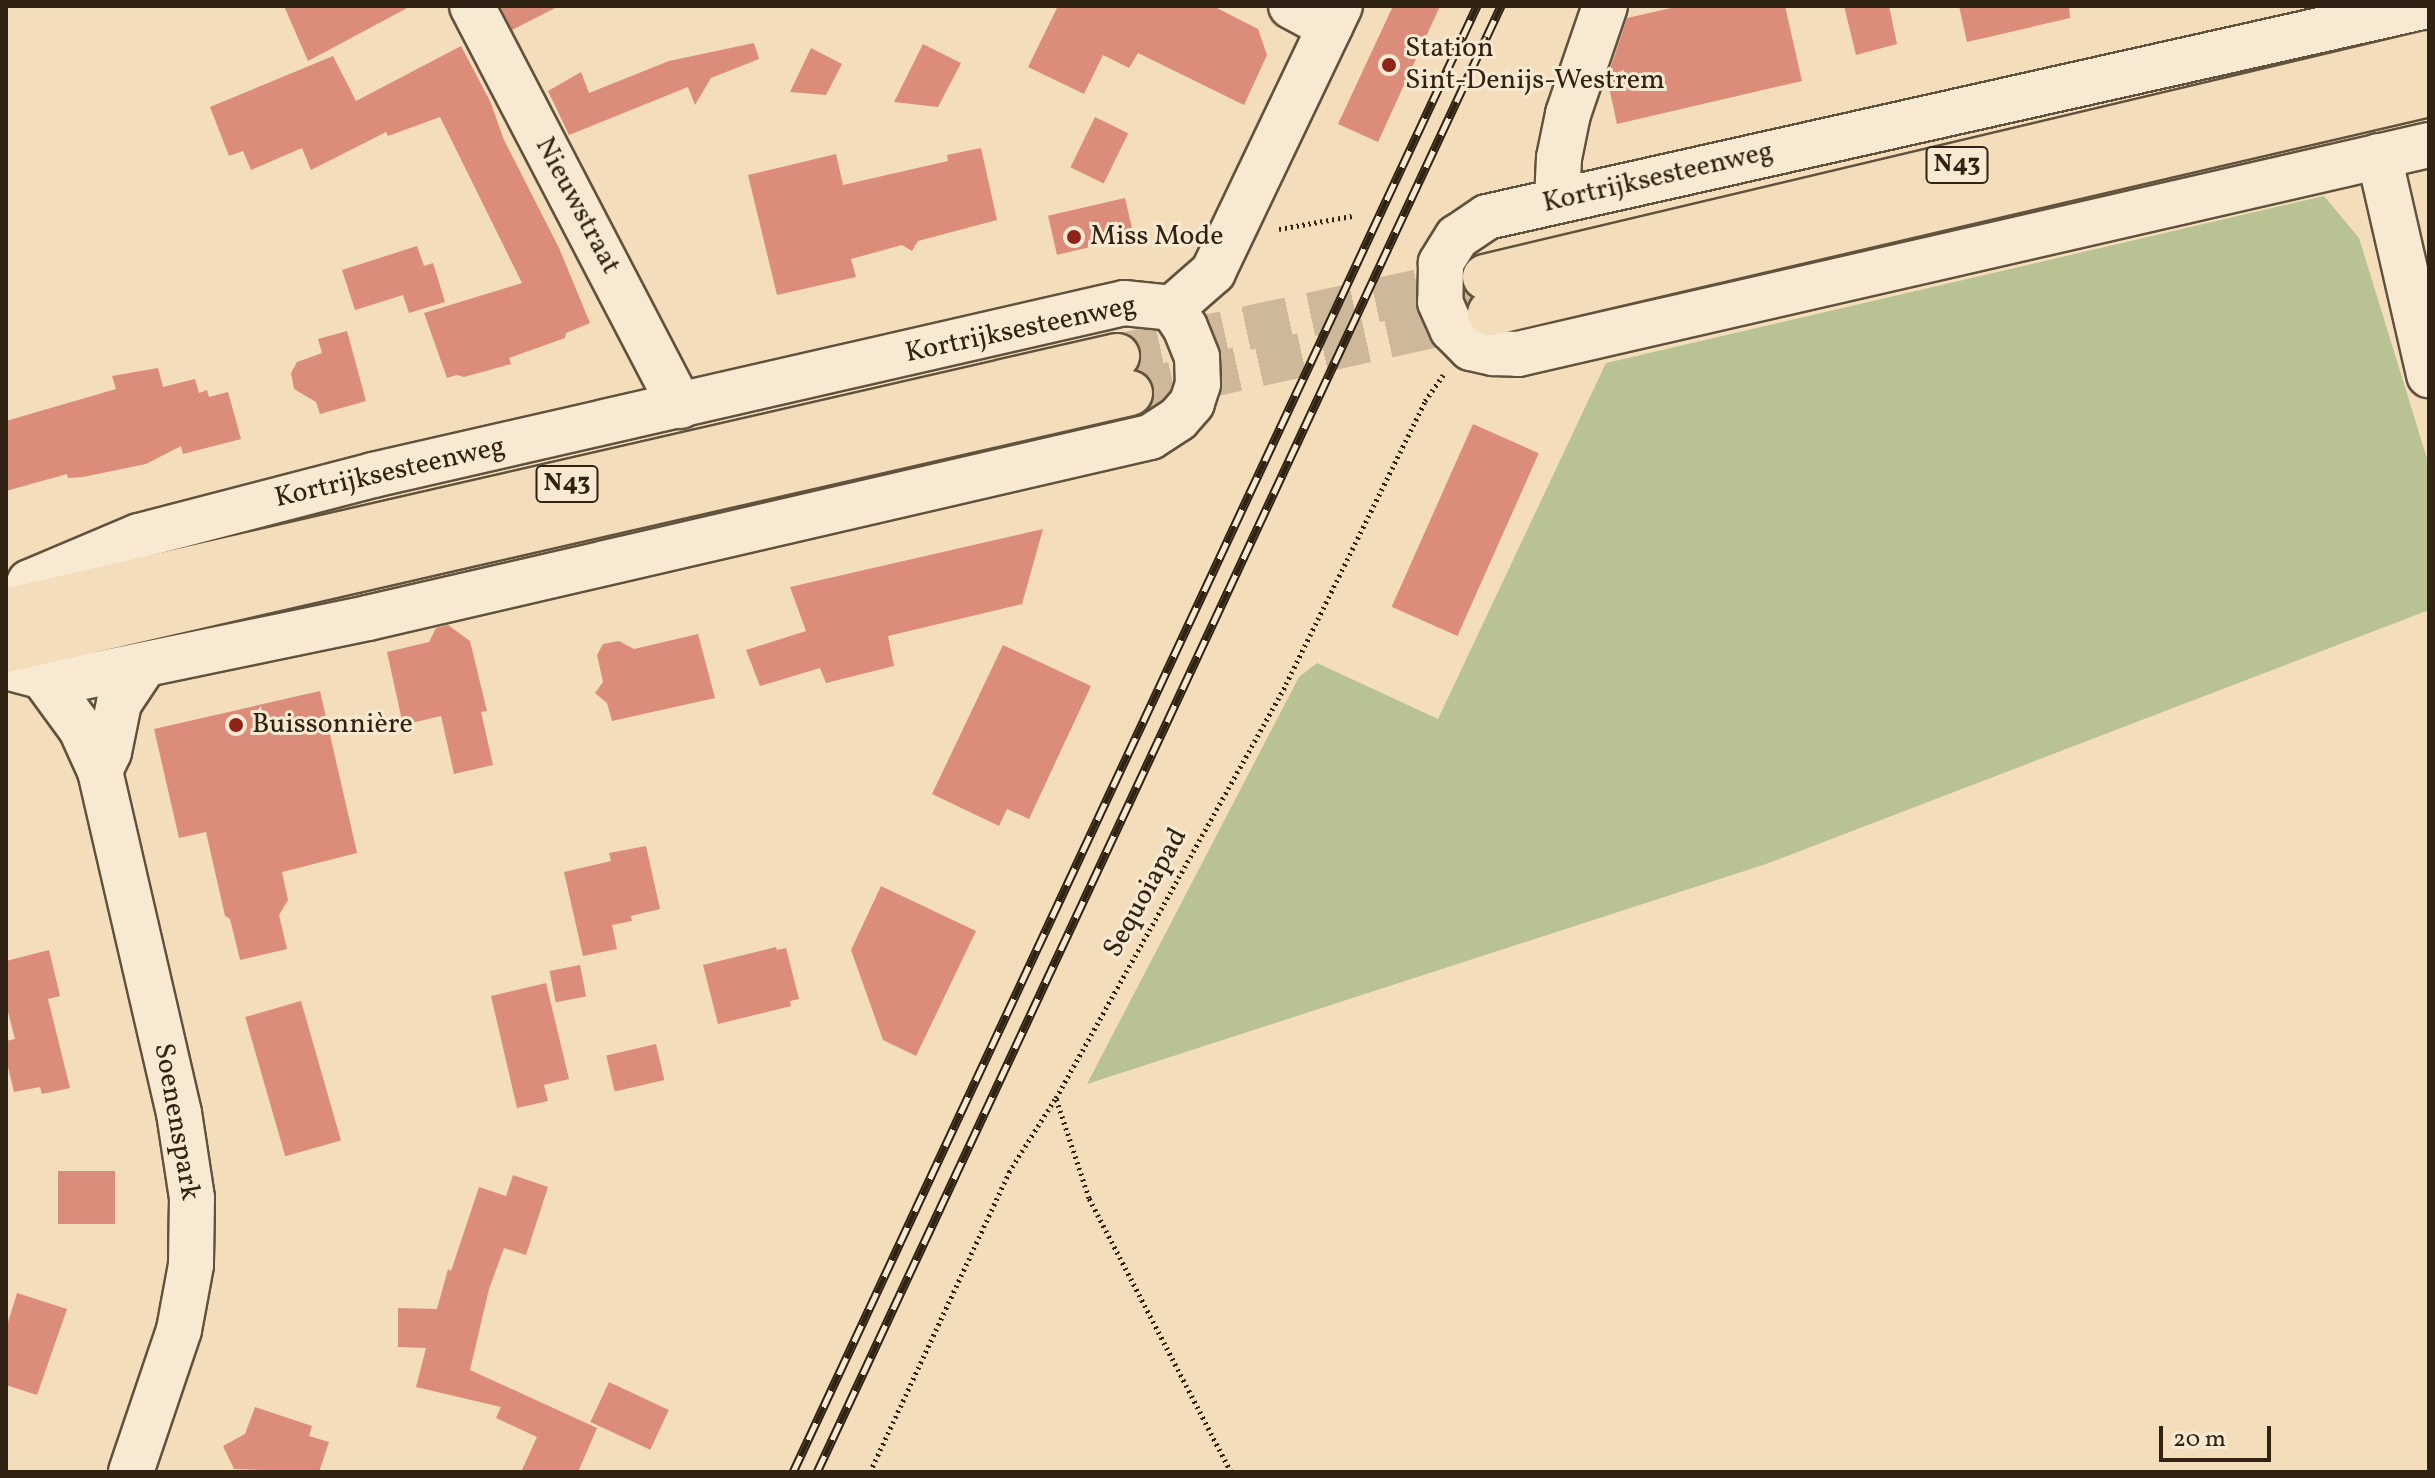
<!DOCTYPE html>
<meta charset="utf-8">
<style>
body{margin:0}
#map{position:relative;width:2435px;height:1478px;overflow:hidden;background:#f4ddbb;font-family:Vollkorn,serif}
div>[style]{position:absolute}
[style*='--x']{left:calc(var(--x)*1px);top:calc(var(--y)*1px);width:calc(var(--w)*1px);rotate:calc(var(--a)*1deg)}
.green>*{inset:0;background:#b8c293}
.building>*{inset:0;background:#db8d7a;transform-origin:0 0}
.major-tunnel>*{height:44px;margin-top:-22px;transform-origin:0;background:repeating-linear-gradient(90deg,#cdb899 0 44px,transparent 0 66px)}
.path>*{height:5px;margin-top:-2.5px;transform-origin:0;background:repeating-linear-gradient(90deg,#302313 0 2px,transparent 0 6px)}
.roads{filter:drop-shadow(2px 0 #61523d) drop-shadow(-2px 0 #61523d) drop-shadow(0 2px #61523d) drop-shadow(0 -2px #61523d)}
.minor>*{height:44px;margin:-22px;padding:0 22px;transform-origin:22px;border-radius:22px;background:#f8e9d3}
.major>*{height:44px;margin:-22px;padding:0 22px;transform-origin:22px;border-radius:22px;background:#f4ddbb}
.rail>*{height:9px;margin-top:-4.5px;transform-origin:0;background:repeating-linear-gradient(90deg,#f8e9d3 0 18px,#302313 0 36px);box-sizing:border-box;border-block:2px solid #302313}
.dots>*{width:22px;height:22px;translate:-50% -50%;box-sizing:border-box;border:4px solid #f8e9d3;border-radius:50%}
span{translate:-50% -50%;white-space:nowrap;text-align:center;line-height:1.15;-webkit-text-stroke:6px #f8e9d3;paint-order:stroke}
.shield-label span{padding:2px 6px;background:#f8e9d3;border:2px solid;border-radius:6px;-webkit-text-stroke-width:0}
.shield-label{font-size:26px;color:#302313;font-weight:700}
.poi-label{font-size:28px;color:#302313}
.left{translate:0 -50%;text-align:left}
.street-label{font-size:28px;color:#302313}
.frame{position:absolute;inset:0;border:8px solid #302313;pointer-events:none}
.scale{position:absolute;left:2159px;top:1426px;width:112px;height:36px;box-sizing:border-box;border:4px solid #302313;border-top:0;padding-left:10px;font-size:24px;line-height:28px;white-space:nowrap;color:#302313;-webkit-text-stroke:6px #f8e9d3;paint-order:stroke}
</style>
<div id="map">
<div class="green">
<i style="clip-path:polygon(2324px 196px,2359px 238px,2429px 465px,2429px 610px,1766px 864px,1087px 1084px,1299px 677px,1317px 663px,1438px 719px,1606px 363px)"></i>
</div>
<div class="building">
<i style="clip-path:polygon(284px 6px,411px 6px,308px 61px)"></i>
<i style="clip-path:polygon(500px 6px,559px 6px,512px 30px)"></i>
<i style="clip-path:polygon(1058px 6px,1213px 6px,1258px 29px,1267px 55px,1244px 105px,1138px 53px,1129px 68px,1103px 55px,1084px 94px,1028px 67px)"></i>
<i style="clip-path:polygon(1393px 6px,1440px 6px,1378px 142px,1338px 124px)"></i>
<i style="clip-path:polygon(1680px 6px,1785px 6px,1802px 81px,1617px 124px,1607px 78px,1627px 18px)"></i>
<i style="clip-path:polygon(1844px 6px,1889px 6px,1897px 44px,1856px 55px)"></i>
<i style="clip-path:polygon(1959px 6px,2069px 6px,2070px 18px,1967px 42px)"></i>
<i style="clip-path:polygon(754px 43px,759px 59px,711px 78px,695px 105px,688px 87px,569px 135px,548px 91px,581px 72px,589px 93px,669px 61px)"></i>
<i style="clip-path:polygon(923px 44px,961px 63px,938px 107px,894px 102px)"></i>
<i style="clip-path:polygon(461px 46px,490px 101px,504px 140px,559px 248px,590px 323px,566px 333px,565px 338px,509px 358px,511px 364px,464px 377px,457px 375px,447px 378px,424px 313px,522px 283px,440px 117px,388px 136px,386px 132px,311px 170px,302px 148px,251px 170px,243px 151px,229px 156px,210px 107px,333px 56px,356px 101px)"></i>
<i style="clip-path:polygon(811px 48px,842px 64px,826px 95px,790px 92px)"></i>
<i style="left:1095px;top:117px;width:37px;height:56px;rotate:26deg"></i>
<i style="clip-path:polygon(981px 148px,997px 220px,918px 241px,912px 251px,902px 245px,851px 259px,856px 277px,777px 295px,748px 175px,836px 154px,843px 185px,948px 161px,947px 155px)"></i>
<i style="left:1125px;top:198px;width:40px;height:79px;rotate:77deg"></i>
<i style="clip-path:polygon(417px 246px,424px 266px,433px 263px,445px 302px,409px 313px,403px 295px,355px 310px,342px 270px)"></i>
<i style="clip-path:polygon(347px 331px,366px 401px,320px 414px,316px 402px,294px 389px,291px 373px,297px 362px,322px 353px,318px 339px)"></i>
<i style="clip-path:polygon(158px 368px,163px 387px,195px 379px,199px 393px,207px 390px,209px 397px,228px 392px,241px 439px,183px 454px,181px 446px,146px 464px,83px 477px,68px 478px,67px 474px,6px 491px,6px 421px,116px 389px,112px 376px)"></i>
<i style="left:1473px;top:424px;width:72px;height:200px;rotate:24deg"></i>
<i style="clip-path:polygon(1043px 529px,1022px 604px,888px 636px,894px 666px,826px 683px,820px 668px,760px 686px,746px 650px,806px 631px,790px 587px)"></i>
<i style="clip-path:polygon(448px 625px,470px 641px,487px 711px,481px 712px,493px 765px,454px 774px,441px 716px,403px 725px,387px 652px,429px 642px,436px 628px)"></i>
<i style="clip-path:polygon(698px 634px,715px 698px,612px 721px,607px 703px,595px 693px,603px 682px,597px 655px,603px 644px,619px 641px,634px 649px)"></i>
<i style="clip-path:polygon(1003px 645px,1091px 686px,1029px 819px,1007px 809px,999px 826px,932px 794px)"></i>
<i style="clip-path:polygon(320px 691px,357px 853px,282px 872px,288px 900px,279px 915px,287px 949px,240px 960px,230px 919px,225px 916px,206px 832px,179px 838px,154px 729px)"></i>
<i style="clip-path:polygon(646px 846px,660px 909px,631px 916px,632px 921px,612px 925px,617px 949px,583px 956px,564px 872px,611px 861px,609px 853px)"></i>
<i style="clip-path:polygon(881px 886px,976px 931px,916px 1056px,883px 1040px,851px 950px)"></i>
<i style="clip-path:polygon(776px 947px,777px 950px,786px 948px,799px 999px,790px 1001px,791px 1006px,718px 1024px,703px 965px)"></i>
<i style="clip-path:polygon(49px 950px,60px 996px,48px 999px,70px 1088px,42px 1094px,40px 1087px,14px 1092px,6px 1059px,6px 1041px,15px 1039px,6px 1004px,6px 961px)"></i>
<i style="left:580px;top:965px;width:32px;height:31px;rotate:79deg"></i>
<i style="clip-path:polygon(546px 983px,569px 1079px,544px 1085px,548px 1101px,517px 1108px,491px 996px)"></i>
<i style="left:301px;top:1001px;width:145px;height:58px;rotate:74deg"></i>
<i style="left:656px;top:1044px;width:37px;height:51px;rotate:77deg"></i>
<i style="left:58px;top:1171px;width:57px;height:53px"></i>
<i style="clip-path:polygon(513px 1175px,548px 1187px,526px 1255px,504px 1248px,489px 1289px,470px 1370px,597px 1428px,578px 1472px,521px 1472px,537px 1437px,496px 1418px,501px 1407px,416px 1387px,426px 1348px,398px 1347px,398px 1308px,437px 1309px,448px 1269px,451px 1271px,479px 1187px,506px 1196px)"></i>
<i style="clip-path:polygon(17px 1293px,67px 1309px,37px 1395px,6px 1385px,6px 1329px)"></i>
<i style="left:609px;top:1382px;width:66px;height:44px;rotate:25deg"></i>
<i style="clip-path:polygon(255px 1407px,312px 1426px,309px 1436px,329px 1442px,319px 1472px,234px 1469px,223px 1446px,245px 1434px)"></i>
</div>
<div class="major-tunnel">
<i style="--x:1117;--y:356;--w:366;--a:-12.1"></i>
<i style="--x:1130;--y:393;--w:366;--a:-12.5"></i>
</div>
<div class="path">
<i style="--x:1279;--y:229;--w:74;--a:-10.1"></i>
<i style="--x:870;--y:1472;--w:331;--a:-65.1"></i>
<i style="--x:1009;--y:1172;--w:86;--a:-57.8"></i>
<i style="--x:1231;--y:1472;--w:309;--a:-117.4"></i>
<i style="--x:1089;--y:1198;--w:105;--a:-108.3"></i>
<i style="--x:1056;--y:1098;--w:474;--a:-60.9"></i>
<i style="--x:1286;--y:684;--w:315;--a:-63.8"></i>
<i style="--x:1425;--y:401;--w:32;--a:-55"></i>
</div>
<div class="roads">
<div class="minor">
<i style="--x:472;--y:6;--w:451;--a:62.5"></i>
<i style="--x:1291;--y:6;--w:44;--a:28.3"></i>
<i style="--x:2427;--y:6;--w:963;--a:167.35"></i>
<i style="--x:1487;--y:217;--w:36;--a:146"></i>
<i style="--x:1457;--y:237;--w:31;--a:122"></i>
<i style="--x:1441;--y:263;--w:39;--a:91"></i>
<i style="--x:1440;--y:302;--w:30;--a:66"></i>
<i style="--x:1452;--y:329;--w:27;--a:45"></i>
<i style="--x:1471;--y:348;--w:23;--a:13"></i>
<i style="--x:1493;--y:353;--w:25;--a:2"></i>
<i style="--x:1518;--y:354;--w:935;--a:-12.92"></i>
<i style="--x:2379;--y:156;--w:225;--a:77.1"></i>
<i style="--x:1557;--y:200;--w:42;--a:-87.3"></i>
<i style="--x:1559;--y:158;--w:45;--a:-78.4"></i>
<i style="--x:1568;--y:114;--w:114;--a:-71.1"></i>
<i style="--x:1172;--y:308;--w:55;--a:-41.3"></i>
<i style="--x:1213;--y:272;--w:295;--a:-64.5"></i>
<i style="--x:16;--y:609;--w:30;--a:-63"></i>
<i style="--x:30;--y:582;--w:118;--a:-22.9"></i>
<i style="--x:139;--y:536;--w:242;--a:-14.6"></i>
<i style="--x:373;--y:475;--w:770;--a:-12.9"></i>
<i style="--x:1124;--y:303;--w:48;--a:5.9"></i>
<i style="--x:1172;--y:308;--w:23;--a:56"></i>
<i style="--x:1185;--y:327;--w:32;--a:68"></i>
<i style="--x:1197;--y:357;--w:27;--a:88"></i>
<i style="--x:1198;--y:384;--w:20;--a:108"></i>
<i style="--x:1192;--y:403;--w:21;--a:131"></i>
<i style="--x:1178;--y:419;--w:33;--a:147"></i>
<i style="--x:1150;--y:437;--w:803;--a:166.97"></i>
<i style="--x:368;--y:618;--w:326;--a:168.3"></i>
<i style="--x:6;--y:667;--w:38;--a:15"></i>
<i style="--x:43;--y:677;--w:64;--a:53.8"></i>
<i style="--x:81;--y:729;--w:46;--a:65.7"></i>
<i style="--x:100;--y:771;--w:351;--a:77"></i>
<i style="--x:179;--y:1113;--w:86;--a:81.3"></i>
<i style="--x:192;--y:1198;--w:67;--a:90.9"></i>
<i style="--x:191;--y:1265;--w:66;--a:100.5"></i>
<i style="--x:179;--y:1330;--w:150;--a:108.7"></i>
<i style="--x:100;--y:771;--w:21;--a:-65"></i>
<i style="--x:109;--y:752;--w:50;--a:-78.5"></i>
<i style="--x:119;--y:703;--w:43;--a:-56.3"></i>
</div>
<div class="major">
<i style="--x:1485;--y:277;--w:970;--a:-13.35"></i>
<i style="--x:1490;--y:313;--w:964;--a:-13.13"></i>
<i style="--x:6;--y:611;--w:1140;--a:-12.93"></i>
<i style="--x:6;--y:650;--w:1153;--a:-12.88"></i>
</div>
</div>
<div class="rail">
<i style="--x:793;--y:1472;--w:1618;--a:-64.99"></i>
<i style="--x:817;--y:1472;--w:1618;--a:-64.99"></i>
</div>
<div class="dots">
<i style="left:1389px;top:65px;background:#8f2418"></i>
<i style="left:1074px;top:237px;background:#8f2418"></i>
<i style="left:236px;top:725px;background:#8f2418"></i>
</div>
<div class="shield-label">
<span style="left:1957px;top:165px">N43</span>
<span style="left:567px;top:484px">N43</span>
</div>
<div class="poi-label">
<span class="left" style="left:1405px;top:65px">Station<br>Sint-Denijs-Westrem</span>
<span class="left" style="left:1090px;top:237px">Miss Mode</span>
<span class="left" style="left:252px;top:725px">Buissonnière</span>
</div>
<div class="street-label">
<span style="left:1658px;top:178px;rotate:-13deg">Kortrijksesteenweg</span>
<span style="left:577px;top:206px;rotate:62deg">Nieuwstraat</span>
<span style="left:1021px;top:330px;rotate:-12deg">Kortrijksesteenweg</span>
<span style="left:390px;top:473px;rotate:-13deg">Kortrijksesteenweg</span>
<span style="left:1146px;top:893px;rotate:-61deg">Sequoiapad</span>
<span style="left:176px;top:1122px;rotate:80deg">Soenenspark</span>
</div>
<div class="frame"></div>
<div class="scale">20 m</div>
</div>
